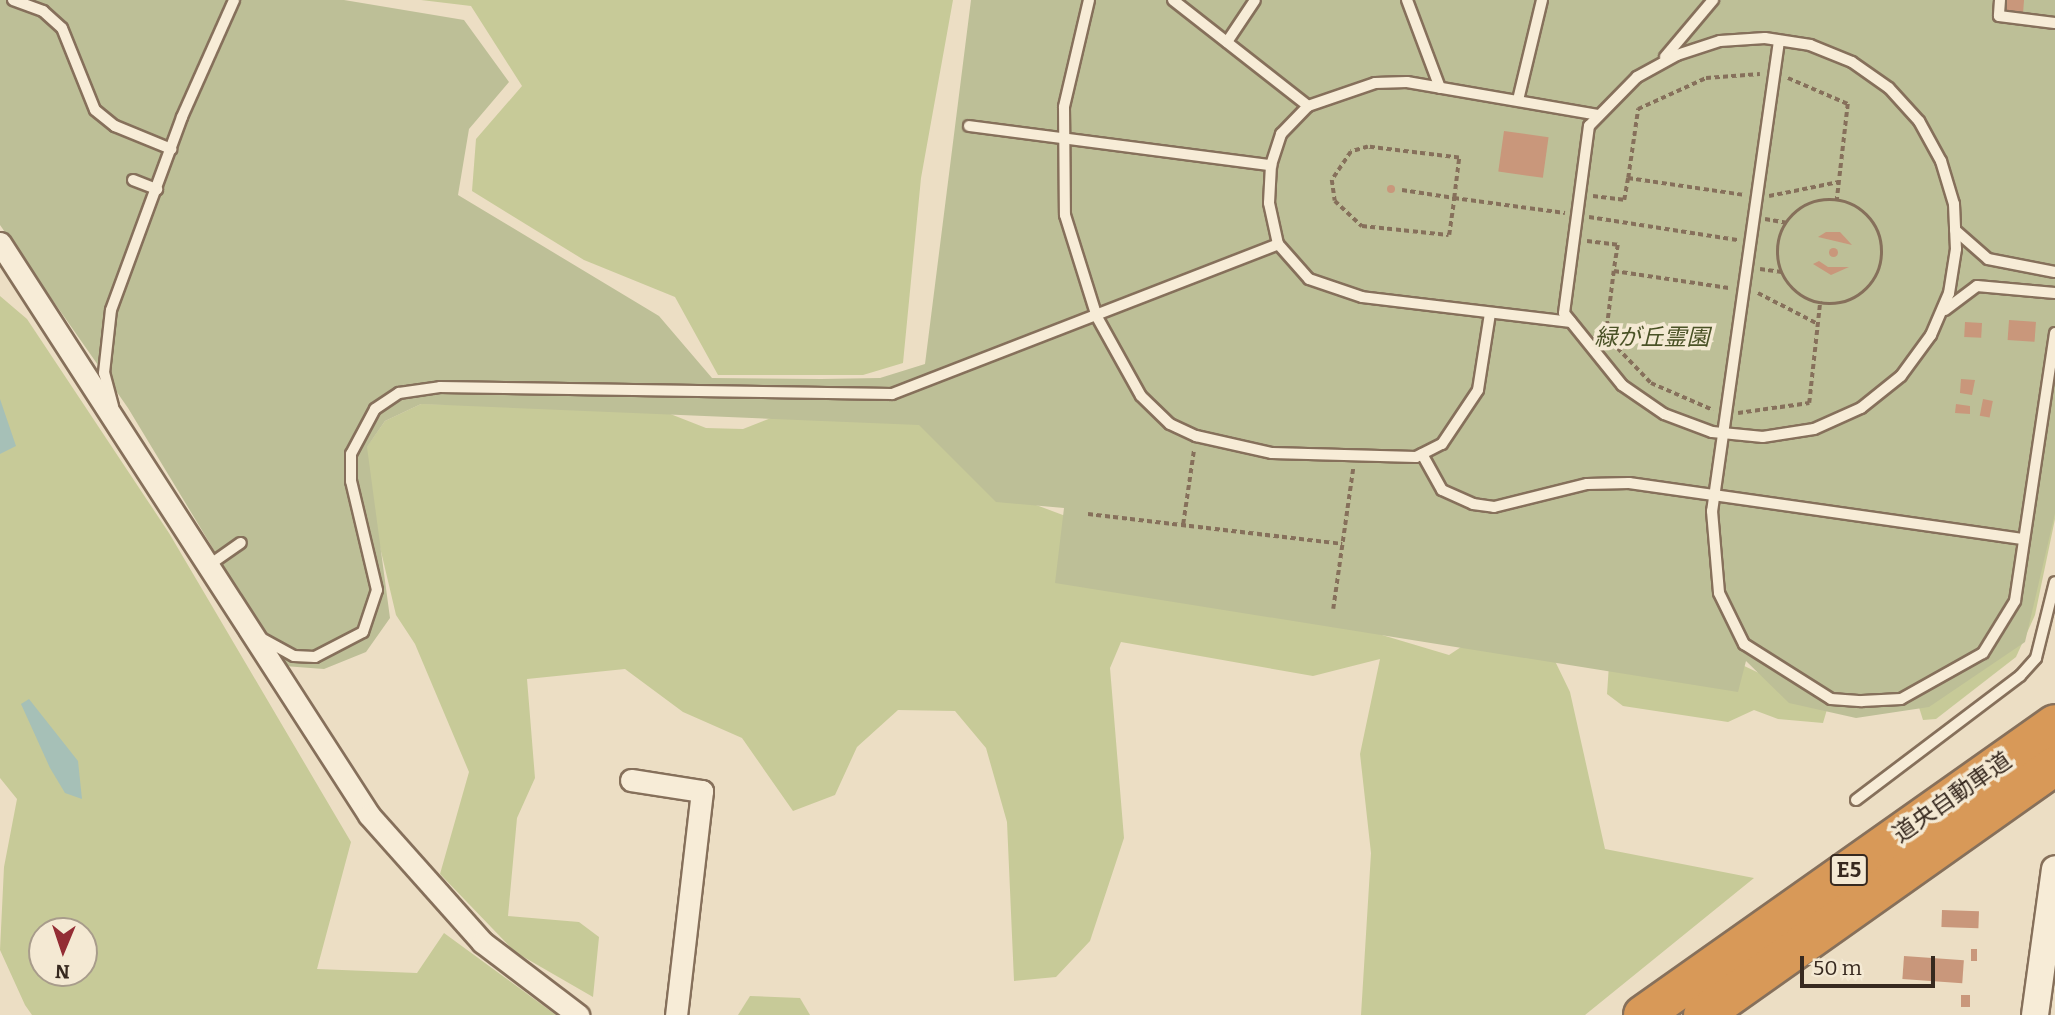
<!DOCTYPE html>
<meta charset="utf-8">
<style>
body{margin:0}
#map{position:relative;width:2055px;height:1015px;overflow:hidden;background:#ecdec4;font-family:Bitter,"Noto Sans JP",serif}
div>[style]{position:absolute}
[style*='--x']{left:calc(var(--x)*1px);top:calc(var(--y)*1px);width:calc(var(--w)*1px);rotate:calc(var(--a)*1deg)}
.green>*{inset:0;background:#c7ca98}
.cemetery>*{inset:0;background:#bdbf97}
.water>*{inset:0;background:#a6c0b7}
.building>*{inset:0;background:#c9977b;transform-origin:0 0}
.round{border-radius:50%}
.path>*{height:3.5px;margin-top:-1.75px;transform-origin:0;background:repeating-linear-gradient(90deg,#86705b 0 5px,transparent 0 8.5px)}
.path>.ring{margin:-1.75px;padding:0;box-sizing:content-box;background:none;border:3.5px solid #86705b;border-radius:50%}
.roads{filter:drop-shadow(2px 0 #86705b) drop-shadow(-2px 0 #86705b) drop-shadow(0 2px #86705b) drop-shadow(0 -2px #86705b)}
.service>*{height:10px;margin:-5px;padding:0 5px;transform-origin:5px;border-radius:5px;background:#f7ecd7}
.minor>*{height:21px;margin:-10.5px;padding:0 10.5px;transform-origin:10.5px;border-radius:10.5px;background:#f7ecd7}
.tertiary>*{height:26px;margin:-13px;padding:0 13px;transform-origin:13px;border-radius:13px;background:#f7ecd7}
.motorway>*{height:38px;margin:-19px;padding:0 19px;transform-origin:19px;border-radius:19px;background:#d89958}
span{translate:-50% -50%;white-space:nowrap;text-align:center;line-height:1.15;-webkit-text-stroke:7px #f4e9d3;paint-order:stroke}
.shield-label span{padding:2px 5px;background:#f4e9d3;border:2px solid;border-radius:5px;-webkit-text-stroke-width:0}
.shield-label{font-size:21px;color:#37291f;font-weight:700}
.park-label{font-size:23px;color:#4a5226;font-style:italic}
.street-label{font-size:23px;color:#37291f}
.north{position:absolute;left:28px;top:917px;width:70px;height:70px;box-sizing:border-box;background:#f4e9d3;border:2px solid #a89c8b;border-radius:50%;rotate:182deg;font-size:19px;font-weight:700;line-height:28px;text-align:center;color:#37291f}
.north::after{content:'';display:block;margin:auto;width:24px;height:32px;background:#932d34;clip-path:polygon(50% 0,100% 100%,50% 72%,0 100%)}
.scale{position:absolute;left:1800px;top:956px;width:135px;height:32px;box-sizing:border-box;border:4px solid #37291f;border-top:0;padding-left:9px;font-size:21px;line-height:24px;white-space:nowrap;color:#37291f;-webkit-text-stroke:5px #f4e9d3;paint-order:stroke}
</style>
<div id="map">
<div class="green">
<i style="clip-path:polygon(421px 0,953px 0,921px 178px,903px 363px,863px 375px,718px 375px,675px 297px,584px 260px,472px 191px,476px 139px,522px 86px,471px 6px)"></i>
<i style="clip-path:polygon(evenodd,0 296px,27px 319px,169px 533px,351px 842px,317px 969px,417px 973px,444px 933px,556px 1015px,32px 1015px,25px 1005px,0 950px,4px 867px,17px 799px,0 778px,0 296px,42px 931px,84px 931px,84px 973px,42px 973px,42px 931px)"></i>
<i style="clip-path:polygon(2055px 386px,2055px 519px,2035px 615px,2016px 657px,1936px 719px,1923px 720px,1917px 701px)"></i>
<i style="clip-path:polygon(421px 404px,655px 408px,706px 428px,743px 429px,771px 418px,891px 410px,949px 438px,999px 491px,1382px 635px,1449px 655px,1514px 612px,1540px 630px,1570px 692px,1605px 849px,1754px 878px,1585px 1015px,1361px 1015px,1371px 853px,1360px 754px,1380px 659px,1313px 676px,1121px 642px,1110px 668px,1124px 838px,1090px 941px,1056px 977px,1014px 981px,1007px 822px,986px 748px,955px 711px,898px 710px,857px 747px,835px 795px,793px 811px,742px 738px,683px 712px,625px 669px,527px 679px,535px 778px,517px 818px,508px 916px,579px 922px,599px 937px,593px 997px,515px 952px,440px 874px,469px 772px,415px 644px,396px 615px,359px 458px,385px 421px)"></i>
<i style="clip-path:polygon(1610px 650px,1738px 663px,1828px 706px,1823px 723px,1778px 719px,1754px 710px,1728px 722px,1623px 706px,1607px 694px)"></i>
<i style="clip-path:polygon(750px 996px,800px 998px,810px 1015px,738px 1015px)"></i>
</div>
<div class="cemetery">
<i style="clip-path:polygon(0 0,344px 0,464px 20px,509px 82px,469px 129px,458px 195px,659px 316px,712px 378px,821px 379px,880px 378px,925px 364px,971px 0,2055px 0,2055px 513px,2025px 642px,1929px 707px,1856px 718px,1789px 703px,1746px 661px,1738px 692px,1055px 583px,1064px 508px,996px 502px,919px 425px,421px 404px,385px 421px,367px 447px,390px 618px,366px 652px,324px 669px,284px 666px,128px 408px,0 225px)"></i>
</div>
<div class="water">
<i style="clip-path:polygon(0 399px,16px 446px,0 454px)"></i>
<i style="clip-path:polygon(29px 699px,78px 761px,82px 799px,65px 793px,50px 768px,21px 704px)"></i>
</div>
<div class="building">
<i style="clip-path:polygon(2007px 0,2024px 0,2023px 14px,2005px 12px)"></i>
<i style="left:1504px;top:131px;width:45px;height:41px;rotate:8deg"></i>
<i class="round" style="left:1387px;top:185px;width:8px;height:8px"></i>
<i style="clip-path:polygon(1840px 232px,1852px 245px,1818px 237px,1826px 232px)"></i>
<i class="round" style="left:1828.5px;top:247.5px;width:9px;height:9px"></i>
<i style="clip-path:polygon(1819px 261px,1828px 267px,1849px 267px,1831px 275px,1813px 264px)"></i>
<i style="left:2009px;top:320px;width:27px;height:20px;rotate:4deg"></i>
<i style="left:1965px;top:322px;width:17px;height:15px;rotate:3deg"></i>
<i style="clip-path:polygon(1961px 379px,1975px 380px,1972px 395px,1960px 393px)"></i>
<i style="left:1983px;top:399px;width:10px;height:17px;rotate:11deg"></i>
<i style="clip-path:polygon(1956px 404px,1970px 406px,1970px 414px,1955px 413px)"></i>
<i style="left:1942px;top:910px;width:37px;height:17px;rotate:2deg"></i>
<i style="left:1971px;top:949px;width:6px;height:12px"></i>
<i style="left:1904px;top:956px;width:60px;height:23px;rotate:4deg"></i>
<i style="left:1961px;top:995px;width:9px;height:12px"></i>
</div>
<div class="path">
<i style="--x:1788;--y:78;--w:65;--a:23.4"></i>
<i style="--x:1848;--y:104;--w:97;--a:96.5"></i>
<i style="--x:1628;--y:178;--w:70;--a:-81.8"></i>
<i style="--x:1638;--y:109;--w:75;--a:-24.5"></i>
<i style="--x:1706;--y:78;--w:54;--a:-4.2"></i>
<i style="--x:1402;--y:190;--w:53;--a:8.7"></i>
<i style="--x:1454;--y:198;--w:40;--a:-82.9"></i>
<i style="--x:1459;--y:158;--w:92;--a:-173.1"></i>
<i style="--x:1368;--y:147;--w:18;--a:164"></i>
<i style="--x:1351;--y:152;--w:34;--a:124"></i>
<i style="--x:1332;--y:180;--w:21;--a:82"></i>
<i style="--x:1335;--y:201;--w:37;--a:43"></i>
<i style="--x:1362;--y:226;--w:87;--a:5.9"></i>
<i style="--x:1449;--y:235;--w:37;--a:-82"></i>
<i style="--x:1454;--y:198;--w:112;--a:7.7"></i>
<i style="--x:1593;--y:196;--w:31;--a:7"></i>
<i style="--x:1624;--y:200;--w:22;--a:-80"></i>
<i style="--x:1628;--y:178;--w:117;--a:8.3"></i>
<i style="--x:1769;--y:196;--w:71;--a:-11.3"></i>
<i class="ring" style="left:1778px;top:200px;width:100.5px;height:100.5px"></i>
<i style="--x:1589;--y:217;--w:150;--a:8.8"></i>
<i style="--x:1765;--y:219;--w:22;--a:10"></i>
<i style="--x:1587;--y:241;--w:31;--a:7"></i>
<i style="--x:1618;--y:245;--w:26;--a:99"></i>
<i style="--x:1614;--y:271;--w:116;--a:8.4"></i>
<i style="--x:1760;--y:269;--w:22;--a:8"></i>
<i style="--x:1614;--y:271;--w:65;--a:97"></i>
<i style="--x:1606;--y:336;--w:65;--a:46.2"></i>
<i style="--x:1651;--y:383;--w:68;--a:23.5"></i>
<i style="--x:1758;--y:293;--w:68;--a:27.3"></i>
<i style="--x:1738;--y:413;--w:72;--a:-8"></i>
<i style="--x:1809;--y:403;--w:102;--a:-83.8"></i>
<i style="--x:1088;--y:514;--w:256;--a:6.7"></i>
<i style="--x:1183;--y:524;--w:76;--a:-81.7"></i>
<i style="--x:1333;--y:609;--w:142;--a:-81.9"></i>
</div>
<div class="roads">
<div class="service">
<i style="--x:13;--y:0;--w:32;--a:20"></i>
<i style="--x:43;--y:11;--w:25;--a:42"></i>
<i style="--x:62;--y:28;--w:88;--a:68.1"></i>
<i style="--x:95;--y:110;--w:26;--a:39"></i>
<i style="--x:115;--y:126;--w:61;--a:22.3"></i>
<i style="--x:1089;--y:0;--w:110;--a:103.2"></i>
<i style="--x:1064;--y:107;--w:108;--a:89.5"></i>
<i style="--x:1065;--y:215;--w:107;--a:72.6"></i>
<i style="--x:1097;--y:317;--w:90;--a:60.9"></i>
<i style="--x:1141;--y:396;--w:40;--a:44"></i>
<i style="--x:1170;--y:424;--w:29;--a:25"></i>
<i style="--x:1196;--y:436;--w:78;--a:12.6"></i>
<i style="--x:1272;--y:453;--w:144;--a:1.6"></i>
<i style="--x:1416;--y:457;--w:29;--a:-27"></i>
<i style="--x:1442;--y:444;--w:65;--a:-56.3"></i>
<i style="--x:1478;--y:390;--w:78;--a:-81.1"></i>
<i style="--x:1173;--y:0;--w:172;--a:38.1"></i>
<i style="--x:1407;--y:0;--w:94;--a:69.4"></i>
<i style="--x:2000;--y:0;--w:16;--a:94"></i>
<i style="--x:1999;--y:16;--w:56;--a:7.1"></i>
<i style="--x:1765;--y:38;--w:46;--a:8.8"></i>
<i style="--x:1810;--y:45;--w:45;--a:22"></i>
<i style="--x:1852;--y:62;--w:45;--a:35.1"></i>
<i style="--x:1889;--y:88;--w:45;--a:47.7"></i>
<i style="--x:1919;--y:121;--w:46;--a:61.2"></i>
<i style="--x:1941;--y:161;--w:45;--a:73.2"></i>
<i style="--x:1954;--y:204;--w:45;--a:87.5"></i>
<i style="--x:1956;--y:249;--w:45;--a:99"></i>
<i style="--x:1949;--y:293;--w:46;--a:113.2"></i>
<i style="--x:1931;--y:335;--w:51;--a:126.2"></i>
<i style="--x:1901;--y:376;--w:51;--a:141.3"></i>
<i style="--x:1861;--y:408;--w:51;--a:155.9"></i>
<i style="--x:1814;--y:429;--w:52;--a:171.1"></i>
<i style="--x:1763;--y:437;--w:51;--a:-174.4"></i>
<i style="--x:1712;--y:432;--w:51;--a:-159.4"></i>
<i style="--x:1664;--y:414;--w:51;--a:-145.4"></i>
<i style="--x:1622;--y:385;--w:92;--a:-128.9"></i>
<i style="--x:1564;--y:313;--w:189;--a:-82.4"></i>
<i style="--x:1589;--y:126;--w:69;--a:-45.6"></i>
<i style="--x:1637;--y:77;--w:46;--a:-28.8"></i>
<i style="--x:1677;--y:55;--w:45;--a:-18"></i>
<i style="--x:1720;--y:41;--w:45;--a:-3.8"></i>
<i style="--x:1779;--y:41;--w:475;--a:98.1"></i>
<i style="--x:1712;--y:511;--w:82;--a:85.1"></i>
<i style="--x:1719;--y:593;--w:57;--a:63.9"></i>
<i style="--x:1744;--y:644;--w:103;--a:32.3"></i>
<i style="--x:1831;--y:699;--w:31;--a:4"></i>
<i style="--x:1862;--y:701;--w:39;--a:-3"></i>
<i style="--x:1901;--y:699;--w:94;--a:-29.3"></i>
<i style="--x:1983;--y:653;--w:61;--a:-58.4"></i>
<i style="--x:2015;--y:601;--w:271;--a:-81.5"></i>
<i style="--x:1227;--y:42;--w:50;--a:-56.3"></i>
<i style="--x:1665;--y:57;--w:75;--a:-49.9"></i>
<i style="--x:1518;--y:100;--w:103;--a:-76.5"></i>
<i style="--x:969;--y:126;--w:305;--a:7.4"></i>
<i style="--x:133;--y:180;--w:26;--a:21"></i>
<i style="--x:1955;--y:230;--w:44;--a:41.3"></i>
<i style="--x:1988;--y:259;--w:68;--a:11"></i>
<i style="--x:1945;--y:310;--w:40;--a:-37"></i>
<i style="--x:1977;--y:286;--w:78;--a:5.1"></i>
<i style="--x:1571;--y:322;--w:210;--a:-173.2"></i>
<i style="--x:1362;--y:297;--w:56;--a:-161.2"></i>
<i style="--x:1309;--y:279;--w:47;--a:-131.5"></i>
<i style="--x:1278;--y:244;--w:42;--a:-102.4"></i>
<i style="--x:1269;--y:203;--w:38;--a:-87"></i>
<i style="--x:1271;--y:165;--w:33;--a:-72"></i>
<i style="--x:1281;--y:134;--w:39;--a:-46"></i>
<i style="--x:1308;--y:106;--w:71;--a:-18.9"></i>
<i style="--x:1375;--y:83;--w:32;--a:-2"></i>
<i style="--x:1407;--y:82;--w:195;--a:9.8"></i>
<i style="--x:113;--y:406;--w:34;--a:-105"></i>
<i style="--x:104;--y:373;--w:63;--a:-83.7"></i>
<i style="--x:111;--y:310;--w:206;--a:-69.8"></i>
<i style="--x:182;--y:117;--w:128;--a:-66"></i>
<i style="--x:1422;--y:454;--w:41;--a:60.9"></i>
<i style="--x:1442;--y:490;--w:34;--a:24"></i>
<i style="--x:1473;--y:504;--w:21;--a:8"></i>
<i style="--x:1494;--y:507;--w:96;--a:-13.9"></i>
<i style="--x:1587;--y:484;--w:42;--a:-1.4"></i>
<i style="--x:1629;--y:483;--w:399;--a:8.1"></i>
<i style="--x:212;--y:563;--w:35;--a:-35"></i>
<i style="--x:263;--y:639;--w:35;--a:29"></i>
<i style="--x:294;--y:656;--w:21;--a:3"></i>
<i style="--x:315;--y:657;--w:54;--a:-27.5"></i>
<i style="--x:363;--y:632;--w:44;--a:-71.6"></i>
<i style="--x:377;--y:590;--w:112;--a:-103.4"></i>
<i style="--x:351;--y:481;--w:27;--a:-90"></i>
<i style="--x:351;--y:454;--w:51;--a:-61.9"></i>
<i style="--x:375;--y:409;--w:29;--a:-34"></i>
<i style="--x:399;--y:393;--w:41;--a:-8.3"></i>
<i style="--x:440;--y:387;--w:452;--a:0.9"></i>
<i style="--x:892;--y:394;--w:414;--a:-21.2"></i>
<i style="--x:1856;--y:800;--w:206;--a:-37.1"></i>
<i style="--x:2020;--y:676;--w:24;--a:-48"></i>
<i style="--x:2036;--y:658;--w:78;--a:-76"></i>
</div>
<div class="minor">
<i style="--x:0;--y:243;--w:681;--a:57.17"></i>
<i style="--x:369;--y:815;--w:170;--a:48.3"></i>
<i style="--x:482;--y:942;--w:121;--a:37.2"></i>
<i style="--x:631;--y:780;--w:72;--a:8.8"></i>
<i style="--x:702;--y:791;--w:226;--a:96.6"></i>
</div>
<div class="tertiary">
<i style="--x:2035;--y:1015;--w:147;--a:-82.2"></i>
</div>
<div class="motorway">
<i style="--x:1643;--y:1015;--w:504;--a:-35.23"></i>
<i style="--x:1703;--y:1015;--w:431;--a:-35.3"></i>
</div>
</div>
<div class="shield-label">
<span style="left:1849px;top:870px">E5</span>
</div>
<div class="park-label">
<span style="left:1652px;top:337px">緑が丘霊園</span>
</div>
<div class="street-label">
<span style="left:1952px;top:797px;rotate:-35deg">道央自動車道</span>
</div>
<div class="north">N</div>
<div class="scale">50 m</div>
</div>
